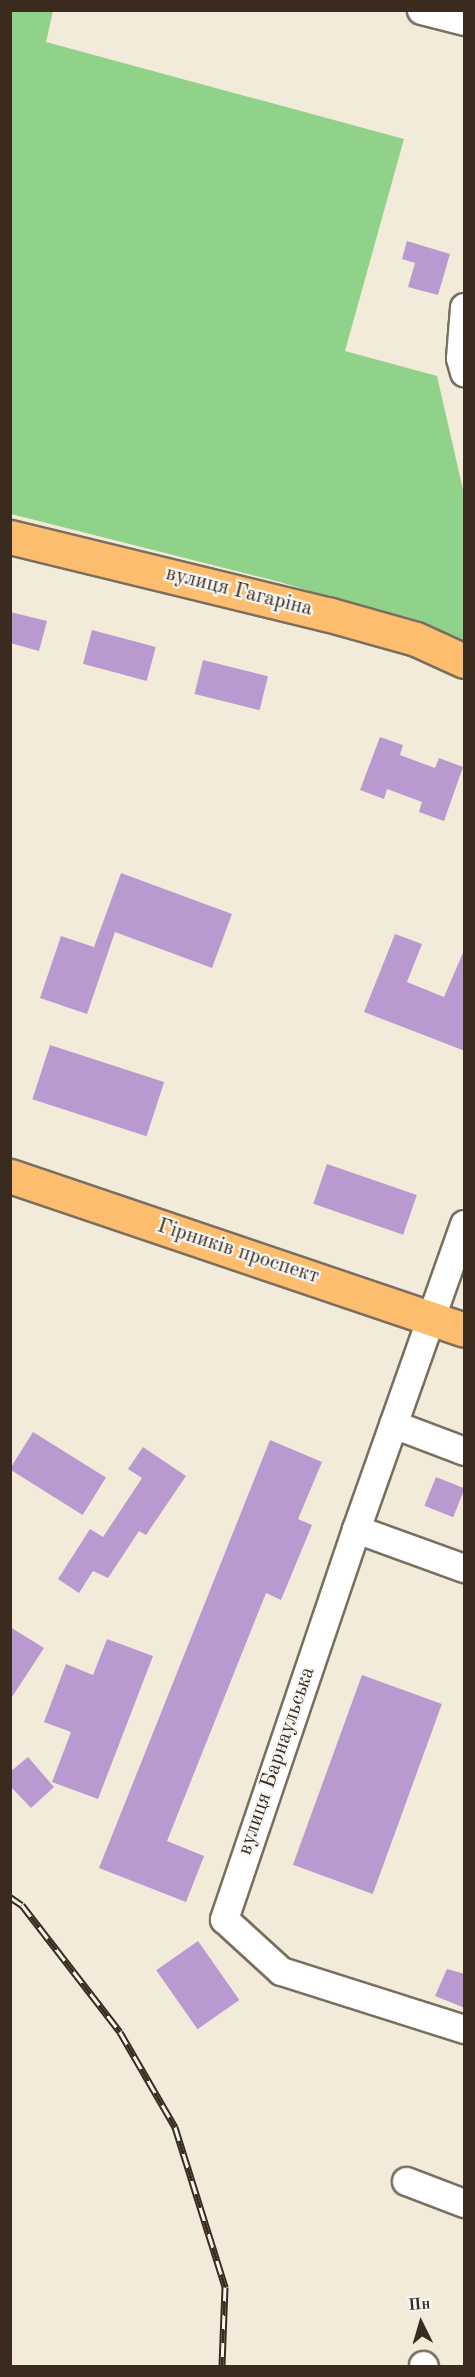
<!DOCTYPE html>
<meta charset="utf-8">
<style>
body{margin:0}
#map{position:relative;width:475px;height:2377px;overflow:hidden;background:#f2ebd9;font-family:"Old Standard TT",serif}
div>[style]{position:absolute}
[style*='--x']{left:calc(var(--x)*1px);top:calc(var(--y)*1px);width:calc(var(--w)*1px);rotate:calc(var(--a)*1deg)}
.green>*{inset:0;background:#91d28a}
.building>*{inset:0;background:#b89ad0;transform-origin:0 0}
.roads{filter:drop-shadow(2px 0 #7b6e5f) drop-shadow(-2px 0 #7b6e5f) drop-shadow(0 2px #7b6e5f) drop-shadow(0 -2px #7b6e5f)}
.minor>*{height:27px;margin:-13.5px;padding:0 13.5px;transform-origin:13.5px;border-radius:13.5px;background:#fff}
.major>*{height:33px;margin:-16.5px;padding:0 16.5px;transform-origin:16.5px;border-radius:16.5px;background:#fcbd6f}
.rail>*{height:7px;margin-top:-3.5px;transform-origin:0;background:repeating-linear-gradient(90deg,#f6f6f2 0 14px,#3b2a1e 0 28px);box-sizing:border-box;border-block:2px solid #3b2a1e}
span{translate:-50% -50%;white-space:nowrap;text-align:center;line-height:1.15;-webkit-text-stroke:4.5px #f6f6f2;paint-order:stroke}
.street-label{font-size:21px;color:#3b2a1e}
.frame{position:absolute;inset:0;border:12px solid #3b2a1e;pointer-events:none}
.north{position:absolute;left:391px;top:2293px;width:60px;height:60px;-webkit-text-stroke:4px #f6f6f2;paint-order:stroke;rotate:355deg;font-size:16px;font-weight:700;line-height:24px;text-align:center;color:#3b2a1e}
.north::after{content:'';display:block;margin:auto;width:21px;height:27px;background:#3b2a1e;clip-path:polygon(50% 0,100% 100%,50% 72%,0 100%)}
</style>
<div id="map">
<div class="green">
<i style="clip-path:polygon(10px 11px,53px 11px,46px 42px,404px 139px,345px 351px,437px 376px,464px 494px,464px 649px,402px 620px,280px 582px,11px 514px)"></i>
</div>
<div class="building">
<i style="clip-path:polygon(407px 241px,450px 254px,438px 295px,408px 287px,415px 263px,402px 259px)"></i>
<i style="clip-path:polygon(10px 612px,47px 621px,39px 651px,10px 643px)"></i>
<i style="left:92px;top:630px;width:66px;height:35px;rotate:15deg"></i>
<i style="left:203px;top:660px;width:67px;height:35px;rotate:14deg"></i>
<i style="clip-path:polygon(380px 737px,403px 745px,400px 755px,435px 768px,439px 758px,463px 767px,444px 821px,419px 812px,422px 802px,387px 789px,384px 799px,360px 790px)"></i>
<i style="clip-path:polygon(121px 873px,232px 914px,212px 968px,115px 932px,87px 1014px,40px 998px,61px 936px,94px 947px)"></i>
<i style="clip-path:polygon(395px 934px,422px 944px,407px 982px,444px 997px,465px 948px,465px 1051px,364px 1012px)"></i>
<i style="left:50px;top:1045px;width:120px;height:57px;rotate:18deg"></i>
<i style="left:327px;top:1164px;width:95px;height:42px;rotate:19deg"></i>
<i style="left:33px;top:1432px;width:86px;height:44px;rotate:32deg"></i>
<i style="clip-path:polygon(270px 1440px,322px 1462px,298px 1519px,312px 1525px,281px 1600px,266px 1593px,167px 1841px,204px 1856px,186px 1902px,99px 1868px)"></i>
<i style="clip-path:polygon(143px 1447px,186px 1476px,146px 1535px,139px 1531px,108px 1578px,93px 1571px,79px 1593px,58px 1579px,90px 1529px,103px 1537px,142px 1478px,128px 1469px)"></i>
<i style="left:436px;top:1477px;width:31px;height:31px;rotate:22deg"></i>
<i style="clip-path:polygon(10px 1627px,44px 1648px,10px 1700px)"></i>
<i style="clip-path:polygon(107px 1639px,153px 1656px,98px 1799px,52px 1782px,71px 1732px,44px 1722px,66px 1664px,93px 1675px)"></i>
<i style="left:362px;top:1675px;width:85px;height:202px;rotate:20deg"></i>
<i style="clip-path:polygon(28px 1757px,54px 1787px,31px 1808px,10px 1786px,10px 1772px)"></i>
<i style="left:198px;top:1941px;width:72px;height:51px;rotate:55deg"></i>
<i style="clip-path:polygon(447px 1969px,465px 1974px,465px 2008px,435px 1996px)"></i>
</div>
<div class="roads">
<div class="minor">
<i style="--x:421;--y:10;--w:44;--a:14.3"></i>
<i style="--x:464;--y:307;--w:51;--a:94.5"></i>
<i style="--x:460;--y:358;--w:15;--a:74"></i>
<i style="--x:464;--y:1224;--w:324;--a:109.5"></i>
<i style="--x:356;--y:1529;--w:412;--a:108.7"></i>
<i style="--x:224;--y:1919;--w:77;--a:42.4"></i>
<i style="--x:281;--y:1971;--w:192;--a:17.6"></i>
<i style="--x:393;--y:1424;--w:76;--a:20.8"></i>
<i style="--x:356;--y:1529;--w:115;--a:19.9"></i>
<i style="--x:406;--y:2181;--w:62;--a:20.8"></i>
<i style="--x:423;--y:2365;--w:1;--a:45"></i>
</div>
<div class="major">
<i style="--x:10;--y:537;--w:326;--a:13.7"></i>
<i style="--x:327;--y:614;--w:92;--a:15.7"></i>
<i style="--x:416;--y:639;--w:53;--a:24.6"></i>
<i style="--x:10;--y:1176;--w:479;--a:18.7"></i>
</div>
</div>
<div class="rail">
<i style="--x:10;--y:1897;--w:14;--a:34"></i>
<i style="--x:22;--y:1905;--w:160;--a:52.3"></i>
<i style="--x:120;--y:2032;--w:110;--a:59.9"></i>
<i style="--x:175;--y:2127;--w:168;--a:72.6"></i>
<i style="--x:225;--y:2287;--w:79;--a:92.2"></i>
</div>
<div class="street-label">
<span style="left:239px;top:592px;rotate:14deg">вулиця Гагаріна</span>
<span style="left:238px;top:1252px;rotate:18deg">Гірників проспект</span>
<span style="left:277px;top:1761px;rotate:-71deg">вулиця Барнаульська</span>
</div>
<div class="frame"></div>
<div class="north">Пн</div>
</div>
